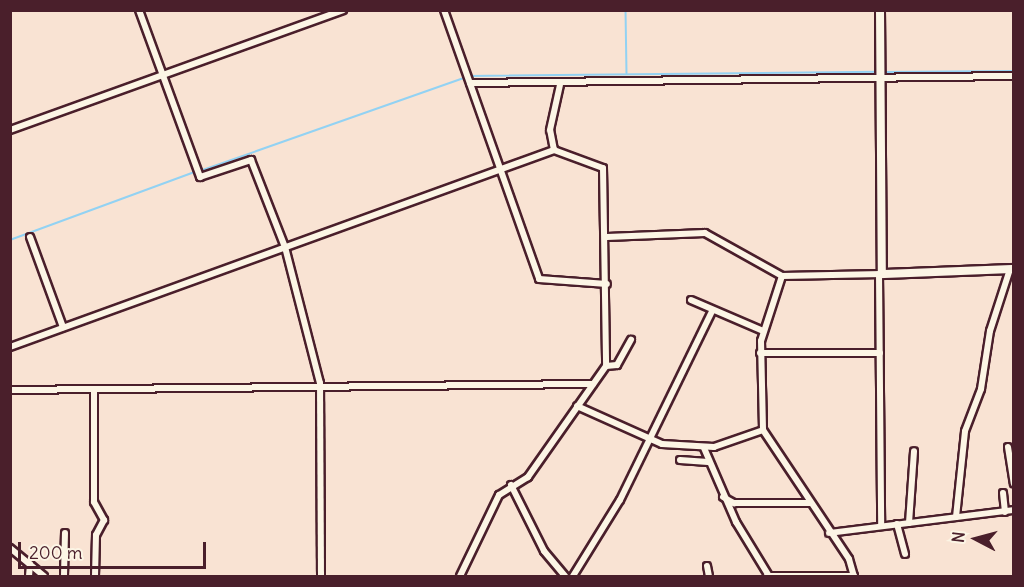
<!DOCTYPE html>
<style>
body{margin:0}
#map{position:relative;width:1024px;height:587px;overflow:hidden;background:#f9e3d3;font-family:Delius,sans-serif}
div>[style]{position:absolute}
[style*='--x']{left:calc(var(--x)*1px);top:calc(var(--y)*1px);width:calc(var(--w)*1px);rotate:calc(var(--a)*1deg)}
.stream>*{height:1.5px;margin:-0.75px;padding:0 0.75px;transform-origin:0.75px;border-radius:0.75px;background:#92d2f3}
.roads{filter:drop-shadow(2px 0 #4a1f2b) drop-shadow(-2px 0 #4a1f2b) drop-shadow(0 2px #4a1f2b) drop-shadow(0 -2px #4a1f2b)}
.street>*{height:6px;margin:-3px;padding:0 3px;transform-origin:3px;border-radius:3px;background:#fcf5e5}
.secondary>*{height:8px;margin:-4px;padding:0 4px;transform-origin:4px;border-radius:4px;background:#fcf5e5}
span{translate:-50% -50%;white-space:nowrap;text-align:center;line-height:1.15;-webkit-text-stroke:4.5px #fcf5e5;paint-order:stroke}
.frame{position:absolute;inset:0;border:12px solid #4a1f2b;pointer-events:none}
.north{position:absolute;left:946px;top:509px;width:60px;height:60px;-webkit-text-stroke:4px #fcf5e5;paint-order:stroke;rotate:276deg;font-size:16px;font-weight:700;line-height:24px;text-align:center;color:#4a1f2b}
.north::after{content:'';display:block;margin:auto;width:21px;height:27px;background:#4a1f2b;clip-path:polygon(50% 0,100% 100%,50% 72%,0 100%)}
.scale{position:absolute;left:18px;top:542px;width:188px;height:27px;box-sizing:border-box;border:3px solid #4a1f2b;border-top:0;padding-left:8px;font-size:18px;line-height:21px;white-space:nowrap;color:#4a1f2b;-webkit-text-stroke:4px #fcf5e5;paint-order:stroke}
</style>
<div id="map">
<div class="stream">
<i style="--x:626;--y:10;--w:63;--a:89.1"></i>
<i style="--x:885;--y:72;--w:129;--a:-0.4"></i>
<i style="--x:469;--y:76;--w:409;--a:-0.6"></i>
<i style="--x:200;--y:171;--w:280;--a:-19.4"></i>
<i style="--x:10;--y:240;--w:197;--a:-20.2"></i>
</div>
<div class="roads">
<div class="street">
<i style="--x:139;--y:10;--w:178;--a:69.9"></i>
<i style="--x:200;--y:177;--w:54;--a:-18.4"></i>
<i style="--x:251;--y:160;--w:93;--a:68.7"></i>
<i style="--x:285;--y:247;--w:140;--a:75.6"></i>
<i style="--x:320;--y:383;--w:193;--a:89.7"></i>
<i style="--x:444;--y:10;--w:285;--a:70.5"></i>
<i style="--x:539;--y:279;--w:68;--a:4.2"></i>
<i style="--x:470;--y:83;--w:544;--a:-0.74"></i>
<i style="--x:10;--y:130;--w:354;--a:-19.8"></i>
<i style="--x:554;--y:150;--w:20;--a:-101"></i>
<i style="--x:550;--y:130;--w:46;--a:-77.5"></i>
<i style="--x:30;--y:237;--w:96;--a:69.9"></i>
<i style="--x:607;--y:237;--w:98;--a:-2.3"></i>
<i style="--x:705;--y:233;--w:88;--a:29.2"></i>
<i style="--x:782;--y:276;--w:100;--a:-1.1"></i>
<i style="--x:879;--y:274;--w:252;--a:89.5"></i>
<i style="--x:782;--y:276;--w:68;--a:107.9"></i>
<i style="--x:761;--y:341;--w:89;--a:88.7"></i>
<i style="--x:763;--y:430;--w:155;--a:56.3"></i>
<i style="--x:849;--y:559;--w:18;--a:74"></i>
<i style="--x:691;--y:300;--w:78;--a:23.3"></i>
<i style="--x:10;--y:347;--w:579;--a:-19.91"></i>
<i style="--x:554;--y:150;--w:52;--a:20.2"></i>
<i style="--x:603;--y:168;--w:198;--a:89.1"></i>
<i style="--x:606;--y:366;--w:136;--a:125.1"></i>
<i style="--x:528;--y:477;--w:34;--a:148"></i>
<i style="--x:499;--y:495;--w:90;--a:115.7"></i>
<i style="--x:760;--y:353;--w:120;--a:0"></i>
<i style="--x:606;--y:366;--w:11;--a:-5"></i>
<i style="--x:617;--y:365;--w:29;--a:-61"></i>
<i style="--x:94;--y:389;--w:113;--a:90"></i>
<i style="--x:94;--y:502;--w:21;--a:61"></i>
<i style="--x:104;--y:520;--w:17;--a:118"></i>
<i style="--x:96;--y:535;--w:41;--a:91.4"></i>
<i style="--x:10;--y:390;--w:583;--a:-0.59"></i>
<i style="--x:577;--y:406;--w:93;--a:24.1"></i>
<i style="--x:662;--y:444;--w:52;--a:3.3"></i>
<i style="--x:714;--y:447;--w:52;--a:-19.1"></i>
<i style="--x:1008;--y:447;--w:37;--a:81"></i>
<i style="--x:704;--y:448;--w:81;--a:66.6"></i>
<i style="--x:736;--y:522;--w:63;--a:58.6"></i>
<i style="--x:680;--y:460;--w:28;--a:4"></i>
<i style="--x:511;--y:485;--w:74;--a:63.4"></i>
<i style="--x:544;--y:551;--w:33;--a:50"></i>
<i style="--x:1003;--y:493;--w:19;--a:84"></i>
<i style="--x:723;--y:497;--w:13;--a:29"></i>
<i style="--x:734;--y:503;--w:76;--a:0"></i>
<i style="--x:956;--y:517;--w:86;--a:-84"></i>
<i style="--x:965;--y:431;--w:45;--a:-69.1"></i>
<i style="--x:981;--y:389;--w:59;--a:-81.2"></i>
<i style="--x:990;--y:331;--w:65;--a:-72.1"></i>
<i style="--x:909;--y:523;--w:72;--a:-86"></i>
<i style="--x:897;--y:524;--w:31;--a:75"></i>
<i style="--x:829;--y:533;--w:186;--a:-7.1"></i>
<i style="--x:10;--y:548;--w:44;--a:39.5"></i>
<i style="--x:707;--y:566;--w:10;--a:79"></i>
<i style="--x:29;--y:576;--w:12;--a:-85"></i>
<i style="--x:64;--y:576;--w:43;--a:-88.7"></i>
<i style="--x:573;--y:576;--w:89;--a:-58.3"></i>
<i style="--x:620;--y:500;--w:210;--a:-64"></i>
<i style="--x:767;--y:576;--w:87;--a:0"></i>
</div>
<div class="secondary">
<i style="--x:880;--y:10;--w:264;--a:89.6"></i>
<i style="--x:882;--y:274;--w:132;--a:-2.2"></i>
</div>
</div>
<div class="frame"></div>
<div class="north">N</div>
<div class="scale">200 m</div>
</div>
